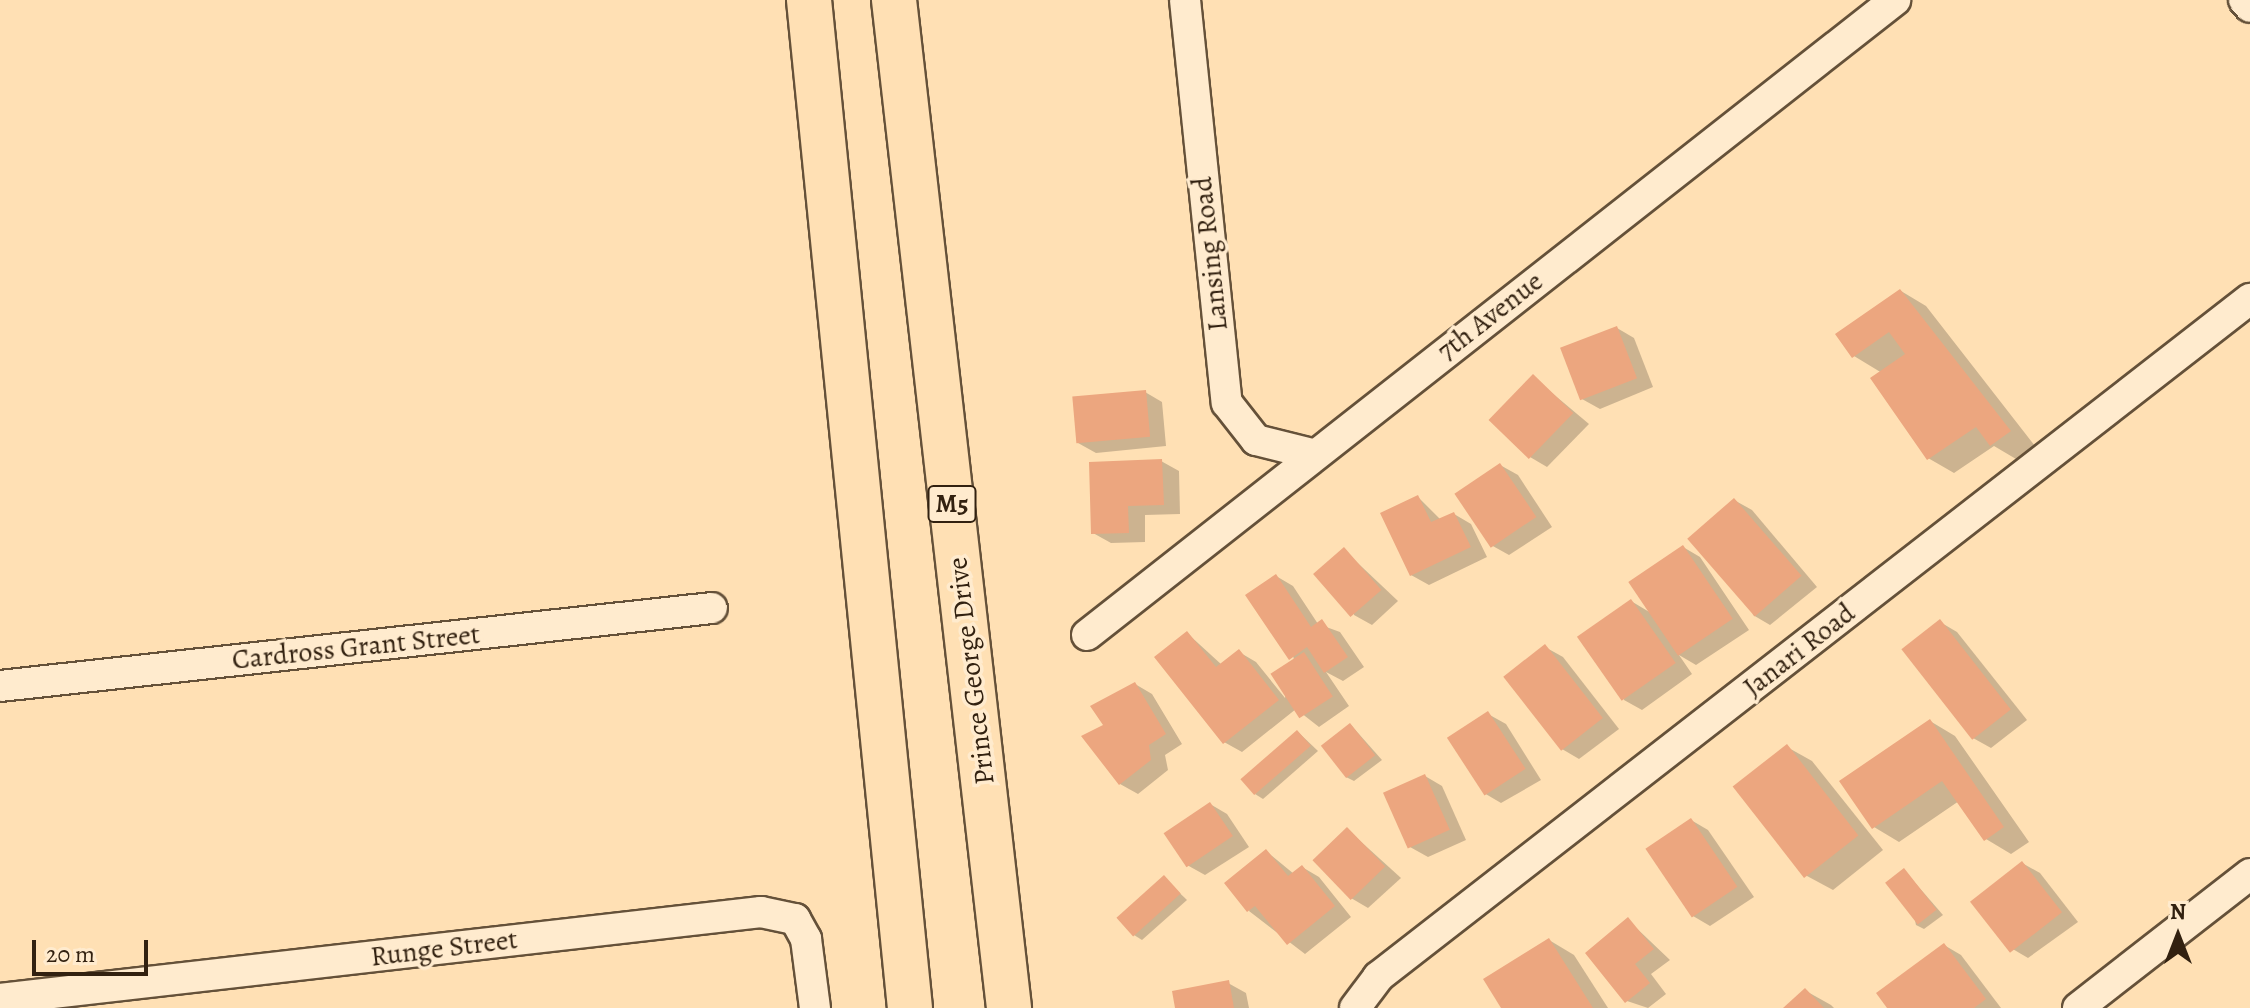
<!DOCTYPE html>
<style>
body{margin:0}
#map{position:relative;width:2250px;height:1008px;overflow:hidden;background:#ffe0b4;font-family:Alegreya,serif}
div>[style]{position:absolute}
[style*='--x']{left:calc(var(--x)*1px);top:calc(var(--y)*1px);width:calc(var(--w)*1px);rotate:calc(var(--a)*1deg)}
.shadow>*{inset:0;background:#0003}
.building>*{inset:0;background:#eca67f;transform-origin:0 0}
.roads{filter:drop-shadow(2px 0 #655139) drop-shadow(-2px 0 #655139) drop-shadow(0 2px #655139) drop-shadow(0 -2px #655139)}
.minor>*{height:30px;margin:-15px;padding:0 15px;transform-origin:15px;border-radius:15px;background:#ffebce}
.primary>*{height:44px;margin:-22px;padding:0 22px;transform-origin:22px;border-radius:22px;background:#ffe0b4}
span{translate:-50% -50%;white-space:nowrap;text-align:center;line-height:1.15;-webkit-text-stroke:7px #ffebce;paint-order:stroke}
.shield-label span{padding:2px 6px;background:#ffebce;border:2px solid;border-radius:6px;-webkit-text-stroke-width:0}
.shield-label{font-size:26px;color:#322110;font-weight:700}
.street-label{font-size:28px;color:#322110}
.north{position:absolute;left:2138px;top:896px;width:80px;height:80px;-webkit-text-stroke:6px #ffebce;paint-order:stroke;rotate:0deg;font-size:22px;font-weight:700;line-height:32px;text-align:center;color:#322110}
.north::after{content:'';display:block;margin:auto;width:28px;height:36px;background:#322110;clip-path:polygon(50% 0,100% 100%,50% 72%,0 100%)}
.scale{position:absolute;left:32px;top:940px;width:116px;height:36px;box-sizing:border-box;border:4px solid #322110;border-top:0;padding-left:10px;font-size:24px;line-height:28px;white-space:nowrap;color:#322110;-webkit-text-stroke:6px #ffebce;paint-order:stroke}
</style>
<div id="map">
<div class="shadow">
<i style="clip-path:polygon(1901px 291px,1926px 306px,2035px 446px,2016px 459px,1994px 446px,1954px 473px,1928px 458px,1882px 373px,1854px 356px)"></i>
<i style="clip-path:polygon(1617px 328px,1634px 338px,1653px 387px,1600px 409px,1582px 399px)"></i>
<i style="clip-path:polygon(1533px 377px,1589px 424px,1547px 467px,1530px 457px)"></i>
<i style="clip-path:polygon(1145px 392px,1162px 402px,1166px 446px,1096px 453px,1078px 443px)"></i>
<i style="clip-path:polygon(1161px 461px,1179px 471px,1180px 514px,1145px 515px,1145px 542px,1111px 543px,1093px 533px)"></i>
<i style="clip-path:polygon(1500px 465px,1518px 475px,1552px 527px,1509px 555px,1491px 545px)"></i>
<i style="clip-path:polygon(1418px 497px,1441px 520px,1454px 514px,1471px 524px,1487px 557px,1429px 585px,1411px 575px)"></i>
<i style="clip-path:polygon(1734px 500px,1752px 510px,1817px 587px,1770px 625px,1753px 615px)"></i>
<i style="clip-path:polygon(1683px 547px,1700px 557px,1749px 630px,1696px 665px,1679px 655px,1692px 674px,1642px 710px,1624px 700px,1631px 601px,1651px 613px)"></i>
<i style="clip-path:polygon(1344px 550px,1398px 601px,1372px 625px,1354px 615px)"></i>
<i style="clip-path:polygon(1276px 576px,1293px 586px,1318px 624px,1340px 632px,1364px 667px,1343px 681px,1326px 672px,1349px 706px,1319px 727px,1296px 709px,1242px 752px,1224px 742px,1187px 633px,1222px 665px,1239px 652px,1256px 662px,1285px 698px,1294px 660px)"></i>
<i style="clip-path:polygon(1940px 622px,1957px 632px,2027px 720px,1991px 748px,1973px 738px)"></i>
<i style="clip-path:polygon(1545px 647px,1563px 657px,1619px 729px,1579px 759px,1562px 749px)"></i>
<i style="clip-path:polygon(1135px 684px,1152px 694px,1182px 744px,1165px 755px,1168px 770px,1138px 794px,1120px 784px,1105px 726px)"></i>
<i style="clip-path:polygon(1488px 714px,1506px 724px,1541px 780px,1501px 803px,1484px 793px)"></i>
<i style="clip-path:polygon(1930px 721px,1955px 736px,2029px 842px,2011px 854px,1986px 839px,1959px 801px,1899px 842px,1874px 827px)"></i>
<i style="clip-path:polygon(1351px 725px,1382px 760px,1354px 781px,1346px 777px)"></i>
<i style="clip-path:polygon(1298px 732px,1318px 751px,1263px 799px,1255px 794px)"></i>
<i style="clip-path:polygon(1787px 747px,1812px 761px,1883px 850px,1833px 890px,1807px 876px)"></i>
<i style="clip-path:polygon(1425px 776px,1442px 786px,1466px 840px,1428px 857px,1410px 847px)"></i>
<i style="clip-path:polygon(1210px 804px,1227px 814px,1249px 847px,1205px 875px,1187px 865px)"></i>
<i style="clip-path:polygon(1691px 820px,1708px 830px,1754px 897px,1710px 926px,1693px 916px)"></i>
<i style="clip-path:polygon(1347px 829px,1401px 878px,1368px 908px,1351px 898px)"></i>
<i style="clip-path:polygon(1266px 851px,1294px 874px,1302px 867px,1319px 877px,1351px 917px,1305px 954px,1249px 911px)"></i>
<i style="clip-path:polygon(2022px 863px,2040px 873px,2078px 922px,2028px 958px,2011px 948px)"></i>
<i style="clip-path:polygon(1904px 870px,1943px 915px,1924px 929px,1916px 925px)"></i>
<i style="clip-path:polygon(1164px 878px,1187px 900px,1142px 940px,1134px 935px)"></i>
<i style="clip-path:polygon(1628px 920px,1670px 960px,1651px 974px,1666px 994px,1648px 1008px,1627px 1001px)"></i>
<i style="clip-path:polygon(1549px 940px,1574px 955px,1608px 1008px,1504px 1008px)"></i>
<i style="clip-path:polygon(1944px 945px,1961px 955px,2001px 1008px,1890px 1008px)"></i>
<i style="clip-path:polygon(1228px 983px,1246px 993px,1249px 1008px,1177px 1008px)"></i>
<i style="clip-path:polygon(1806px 991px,1831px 1005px,1834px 1008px,1786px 1008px)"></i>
</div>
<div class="building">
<i style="clip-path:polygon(1900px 289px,2011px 431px,1990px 446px,1976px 427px,1927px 460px,1870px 378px,1905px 354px,1889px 332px,1852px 358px,1835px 334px)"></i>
<i style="left:1617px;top:326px;width:56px;height:61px;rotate:69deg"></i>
<i style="left:1533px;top:374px;width:56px;height:64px;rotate:44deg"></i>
<i style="left:1146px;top:390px;width:47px;height:74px;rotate:85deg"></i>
<i style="clip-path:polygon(1162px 459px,1164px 505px,1128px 506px,1129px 533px,1091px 534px,1089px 462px)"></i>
<i style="left:1500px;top:463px;width:65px;height:55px;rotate:56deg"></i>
<i style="clip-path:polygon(1418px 495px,1431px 522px,1454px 512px,1471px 547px,1410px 576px,1380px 513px)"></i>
<i style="left:1734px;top:498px;width:103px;height:62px;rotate:49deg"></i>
<i style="left:1683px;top:545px;width:89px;height:66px;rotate:56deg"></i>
<i style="left:1344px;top:547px;width:57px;height:41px;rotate:49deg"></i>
<i style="clip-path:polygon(1276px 574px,1311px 627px,1322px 619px,1348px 657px,1324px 673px,1307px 647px,1289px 660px,1245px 595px)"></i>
<i style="left:1631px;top:599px;width:78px;height:66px;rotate:55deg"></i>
<i style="left:1940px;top:619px;width:115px;height:49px;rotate:52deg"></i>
<i style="clip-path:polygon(1187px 631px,1216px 667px,1239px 649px,1279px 700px,1223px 744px,1154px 657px)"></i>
<i style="left:1545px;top:644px;width:94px;height:53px;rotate:52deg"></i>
<i style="left:1304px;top:652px;width:53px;height:40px;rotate:57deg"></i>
<i style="clip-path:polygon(1135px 682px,1166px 734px,1149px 745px,1151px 760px,1119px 785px,1081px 736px,1103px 725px,1090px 706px)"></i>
<i style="left:1488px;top:711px;width:69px;height:49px;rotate:57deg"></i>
<i style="clip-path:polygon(1930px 719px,2004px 827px,1984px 841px,1942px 781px,1872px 829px,1839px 781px)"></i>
<i style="left:1350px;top:723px;width:41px;height:37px;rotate:52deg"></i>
<i style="left:1297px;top:730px;width:21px;height:75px;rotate:49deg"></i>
<i style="left:1787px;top:744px;width:116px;height:69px;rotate:52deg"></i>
<i style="left:1425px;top:774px;width:61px;height:46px;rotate:66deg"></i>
<i style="left:1210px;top:802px;width:41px;height:56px;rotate:56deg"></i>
<i style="left:1691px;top:818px;width:83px;height:55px;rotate:56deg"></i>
<i style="left:1347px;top:827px;width:55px;height:48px;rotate:46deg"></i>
<i style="clip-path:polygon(1266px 849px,1288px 876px,1302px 865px,1335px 906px,1287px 945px,1255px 906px,1247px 912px,1224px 883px)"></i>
<i style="left:2022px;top:861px;width:65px;height:66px;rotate:52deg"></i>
<i style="left:1904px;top:868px;width:53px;height:24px;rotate:52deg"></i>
<i style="left:1164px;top:875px;width:25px;height:64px;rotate:48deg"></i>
<i style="clip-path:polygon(1628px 917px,1654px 949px,1635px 964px,1650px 983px,1625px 1003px,1585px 953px)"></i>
<i style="clip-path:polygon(1549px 938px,1593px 1008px,1501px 1008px,1483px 979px)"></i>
<i style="clip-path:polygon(1944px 943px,1986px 999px,1974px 1008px,1887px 1008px,1876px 993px)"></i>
<i style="clip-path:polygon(1229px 980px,1234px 1008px,1175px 1008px,1172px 991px)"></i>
<i style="clip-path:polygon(1805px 988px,1824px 1008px,1783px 1008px)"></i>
</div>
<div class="roads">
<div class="minor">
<i style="--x:1185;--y:0;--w:405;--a:84.1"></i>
<i style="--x:1227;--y:403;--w:47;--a:51.9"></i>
<i style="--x:1256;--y:440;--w:58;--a:14"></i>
<i style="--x:2244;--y:0;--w:9;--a:49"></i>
<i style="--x:1087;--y:635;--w:1028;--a:-38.16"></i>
<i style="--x:0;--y:686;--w:716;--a:-6.25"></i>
<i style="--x:0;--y:999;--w:766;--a:-6.52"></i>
<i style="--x:761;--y:912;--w:35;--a:12"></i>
<i style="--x:795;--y:919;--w:23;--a:61"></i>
<i style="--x:806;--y:939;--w:70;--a:82.6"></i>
<i style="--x:1355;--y:1008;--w:39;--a:-53"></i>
<i style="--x:1378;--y:977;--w:1105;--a:-37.87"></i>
<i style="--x:2078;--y:1008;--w:218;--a:-37.9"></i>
</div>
<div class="primary">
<i style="--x:809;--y:0;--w:1013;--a:84.28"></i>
<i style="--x:894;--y:0;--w:1015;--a:83.49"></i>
</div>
</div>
<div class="shield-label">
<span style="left:952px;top:504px">M5</span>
</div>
<div class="street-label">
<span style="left:1210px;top:254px;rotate:-96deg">Lansing Road</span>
<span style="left:1490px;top:316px;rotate:-38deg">7th Avenue</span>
<span style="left:356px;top:647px;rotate:-6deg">Cardross Grant Street</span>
<span style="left:1799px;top:650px;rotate:-38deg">Janari Road</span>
<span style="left:971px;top:671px;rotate:-97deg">Prince George Drive</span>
<span style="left:444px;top:948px;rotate:-7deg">Runge Street</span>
</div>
<div class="north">N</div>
<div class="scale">20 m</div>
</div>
